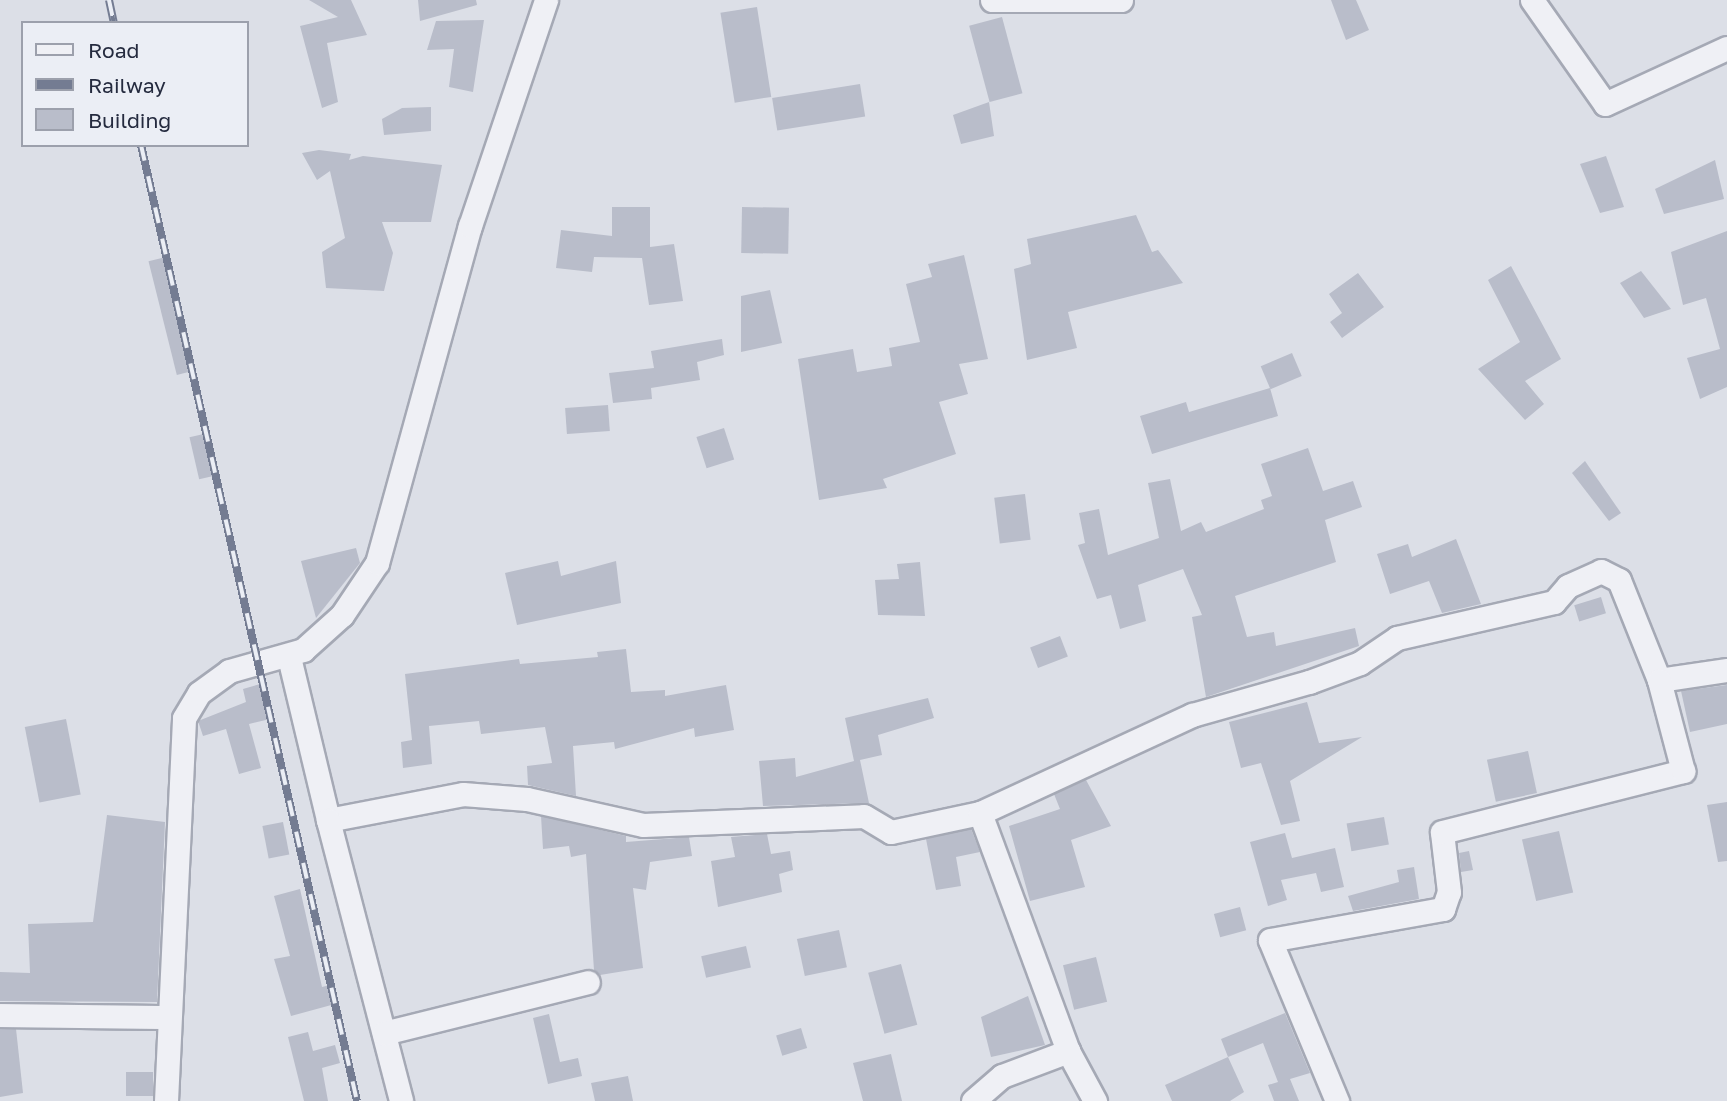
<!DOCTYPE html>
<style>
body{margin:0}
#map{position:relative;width:1727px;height:1101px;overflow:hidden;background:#dcdfe7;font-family:"Golos Text",sans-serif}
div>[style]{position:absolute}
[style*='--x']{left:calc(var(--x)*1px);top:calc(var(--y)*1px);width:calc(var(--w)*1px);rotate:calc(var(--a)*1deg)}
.building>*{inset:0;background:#b9bdca;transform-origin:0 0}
.roads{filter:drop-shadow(2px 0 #a5a9b5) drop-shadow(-2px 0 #a5a9b5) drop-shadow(0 2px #a5a9b5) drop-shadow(0 -2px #a5a9b5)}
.minor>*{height:23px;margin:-11.5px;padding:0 11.5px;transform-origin:11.5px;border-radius:11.5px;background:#eff0f5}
.rail>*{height:8px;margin-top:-4px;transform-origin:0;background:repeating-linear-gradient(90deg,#ebeef5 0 16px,#747c92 0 32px);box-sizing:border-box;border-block:2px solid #747c92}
span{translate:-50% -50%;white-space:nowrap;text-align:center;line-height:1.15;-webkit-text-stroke:5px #ebeef5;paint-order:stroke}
.legend{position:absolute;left:21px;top:21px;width:228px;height:126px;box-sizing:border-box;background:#ebeef5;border:2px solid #9ca0ac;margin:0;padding:9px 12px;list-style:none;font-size:21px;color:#252b3f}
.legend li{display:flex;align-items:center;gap:14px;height:35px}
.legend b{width:35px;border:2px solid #9ca0ac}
</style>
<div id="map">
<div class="building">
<i style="clip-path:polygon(309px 0,351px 0,367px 35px,327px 43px,338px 102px,322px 108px,300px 26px,338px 17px)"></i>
<i style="clip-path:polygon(418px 0,476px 0,477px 5px,420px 21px)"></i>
<i style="clip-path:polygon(1331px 0,1356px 0,1369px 30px,1346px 40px)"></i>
<i style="left:757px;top:7px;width:91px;height:37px;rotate:81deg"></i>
<i style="left:1002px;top:17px;width:79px;height:34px;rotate:75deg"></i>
<i style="clip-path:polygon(484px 20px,473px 92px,449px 87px,454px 49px,427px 50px,436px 21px)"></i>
<i style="left:860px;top:84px;width:33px;height:89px;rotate:81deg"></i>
<i style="clip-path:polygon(989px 102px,994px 136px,961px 144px,953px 115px)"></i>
<i style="clip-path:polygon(431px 107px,431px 131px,384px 135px,382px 119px,402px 108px)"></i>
<i style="clip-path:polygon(319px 150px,351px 154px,349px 160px,363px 156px,442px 165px,431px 222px,382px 222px,393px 253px,384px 291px,326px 288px,322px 252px,345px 238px,330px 171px,317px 180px,302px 153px)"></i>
<i style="clip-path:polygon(1606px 156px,1624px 207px,1600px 213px,1580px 164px)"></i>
<i style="clip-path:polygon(1715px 160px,1724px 199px,1664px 214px,1655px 189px)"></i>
<i style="clip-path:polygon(612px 207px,650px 207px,650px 247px,674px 244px,683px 301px,649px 305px,642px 258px,594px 257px,592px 272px,556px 268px,561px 230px,612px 236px)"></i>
<i style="left:742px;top:207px;width:47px;height:46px;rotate:1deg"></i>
<i style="clip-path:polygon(1136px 215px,1152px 252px,1158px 250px,1183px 283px,1068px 312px,1077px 348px,1027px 360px,1014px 269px,1031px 264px,1027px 239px)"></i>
<i style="clip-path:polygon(1727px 231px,1727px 387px,1700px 399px,1687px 358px,1720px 349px,1706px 298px,1683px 305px,1671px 252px)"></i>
<i style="clip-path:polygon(964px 255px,988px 359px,959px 364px,968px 394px,939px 402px,956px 454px,883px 479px,887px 488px,819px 500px,798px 359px,853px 349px,857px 372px,892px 366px,889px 348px,920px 342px,906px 284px,932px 277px,928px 264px)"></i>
<i style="left:166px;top:257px;width:117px;height:18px;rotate:76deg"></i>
<i style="clip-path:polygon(1511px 266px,1561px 359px,1525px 381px,1544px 404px,1525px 420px,1478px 369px,1520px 342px,1488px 280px)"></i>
<i style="clip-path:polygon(1641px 271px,1671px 309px,1644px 318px,1620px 283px)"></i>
<i style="clip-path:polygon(1358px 273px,1384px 307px,1342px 338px,1330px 322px,1342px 313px,1329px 294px)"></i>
<i style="clip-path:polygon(770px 290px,782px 343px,741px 352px,741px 296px)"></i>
<i style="clip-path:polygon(722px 339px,724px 355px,697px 362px,700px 380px,651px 388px,652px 399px,613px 403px,609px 373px,654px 368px,651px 351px)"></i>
<i style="left:1292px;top:353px;width:25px;height:34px;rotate:67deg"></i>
<i style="clip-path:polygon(1270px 388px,1278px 416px,1152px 454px,1140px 416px,1186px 402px,1189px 412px)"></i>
<i style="left:608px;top:405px;width:26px;height:43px;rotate:86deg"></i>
<i style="left:724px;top:428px;width:33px;height:29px;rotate:72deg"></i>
<i style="left:208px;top:433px;width:43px;height:19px;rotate:77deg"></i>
<i style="clip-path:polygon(1308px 448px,1323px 491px,1353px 481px,1362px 507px,1325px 520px,1336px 562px,1235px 596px,1247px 637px,1274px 632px,1276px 646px,1355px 628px,1359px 646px,1206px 697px,1192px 617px,1202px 615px,1183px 569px,1138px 585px,1146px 621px,1120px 629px,1111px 595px,1097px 599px,1078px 545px,1085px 543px,1079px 513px,1099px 509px,1108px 555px,1159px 538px,1148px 483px,1170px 479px,1181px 531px,1201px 522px,1206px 532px,1264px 509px,1261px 500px,1272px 496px,1261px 464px)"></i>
<i style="clip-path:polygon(1585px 461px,1621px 513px,1609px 521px,1572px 473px)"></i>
<i style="left:1025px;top:494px;width:46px;height:31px;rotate:83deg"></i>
<i style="clip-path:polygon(1456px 539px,1481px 604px,1442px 613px,1429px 581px,1390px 594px,1377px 554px,1408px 544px,1412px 557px)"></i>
<i style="clip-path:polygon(356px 548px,360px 563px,316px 618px,301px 561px)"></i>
<i style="clip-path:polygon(558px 561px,561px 576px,616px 561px,621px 603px,517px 625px,505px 573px)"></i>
<i style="clip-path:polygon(920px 562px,925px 616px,878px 615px,875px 580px,899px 579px,897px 564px)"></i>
<i style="left:1601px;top:597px;width:17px;height:28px;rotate:73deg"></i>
<i style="left:1060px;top:636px;width:22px;height:32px;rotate:69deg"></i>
<i style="clip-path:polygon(626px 649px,631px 692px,665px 690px,665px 696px,726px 685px,734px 730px,695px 737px,694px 728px,615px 749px,614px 742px,573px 746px,576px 796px,528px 785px,527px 766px,552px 763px,545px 727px,481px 734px,479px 721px,429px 726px,432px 764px,403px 768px,401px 742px,412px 740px,405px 674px,519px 659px,520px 664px,598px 657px,597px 652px)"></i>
<i style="clip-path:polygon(260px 684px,270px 719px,249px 724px,261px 768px,239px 774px,226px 729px,203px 736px,198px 721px,246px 702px,243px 689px)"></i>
<i style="clip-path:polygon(1727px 685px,1727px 724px,1690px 732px,1681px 691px)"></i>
<i style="clip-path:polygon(928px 698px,934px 718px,878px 735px,882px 755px,860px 760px,869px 803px,763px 806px,759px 761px,795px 758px,796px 777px,854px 761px,845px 718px)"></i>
<i style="clip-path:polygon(1307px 702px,1319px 743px,1362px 737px,1290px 781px,1300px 821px,1281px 825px,1261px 763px,1241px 768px,1229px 722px)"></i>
<i style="left:66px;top:719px;width:77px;height:42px;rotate:79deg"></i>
<i style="left:1528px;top:751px;width:43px;height:42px;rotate:78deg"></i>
<i style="clip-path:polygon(1086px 780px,1111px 826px,1071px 840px,1085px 887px,1030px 901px,1009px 826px,1060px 809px,1054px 794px)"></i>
<i style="clip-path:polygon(1727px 802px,1727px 861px,1718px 862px,1707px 805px)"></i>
<i style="clip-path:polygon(107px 815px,165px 822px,157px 1002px,0 1001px,0 972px,30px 973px,28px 924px,93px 922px)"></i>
<i style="clip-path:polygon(541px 816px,626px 836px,626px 842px,689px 837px,692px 856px,650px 862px,646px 890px,633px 888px,643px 968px,600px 975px,594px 970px,586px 854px,571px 857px,569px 846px,543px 849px)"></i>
<i style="left:1384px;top:817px;width:28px;height:38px;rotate:80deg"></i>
<i style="left:283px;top:822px;width:33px;height:21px;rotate:79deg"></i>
<i style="clip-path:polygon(971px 829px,980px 852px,956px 857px,961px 886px,936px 890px,926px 839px)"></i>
<i style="left:1559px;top:831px;width:63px;height:38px;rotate:77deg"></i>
<i style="clip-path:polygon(1285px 833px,1292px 858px,1335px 848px,1344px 887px,1321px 892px,1316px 873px,1281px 880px,1287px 900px,1268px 906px,1250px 842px)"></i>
<i style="clip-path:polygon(767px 834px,771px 854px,790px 851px,793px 870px,779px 874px,782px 892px,718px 907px,711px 861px,735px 857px,731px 837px)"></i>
<i style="clip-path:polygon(1469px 851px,1473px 870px,1461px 872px,1459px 853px)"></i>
<i style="clip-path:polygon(1414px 867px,1419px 899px,1353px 911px,1348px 896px,1399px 882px,1397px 870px)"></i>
<i style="clip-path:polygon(300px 889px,322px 987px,330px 985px,335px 1004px,291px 1016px,274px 959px,290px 956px,274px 896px)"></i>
<i style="left:1240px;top:907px;width:24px;height:27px;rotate:75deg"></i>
<i style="left:839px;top:930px;width:38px;height:43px;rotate:78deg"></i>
<i style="left:746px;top:946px;width:22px;height:46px;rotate:77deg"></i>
<i style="left:1096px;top:957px;width:46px;height:34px;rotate:76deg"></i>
<i style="left:901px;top:964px;width:63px;height:34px;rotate:75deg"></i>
<i style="clip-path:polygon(1028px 996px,1045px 1045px,991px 1057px,981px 1017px)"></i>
<i style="clip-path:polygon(1285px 1013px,1310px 1073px,1290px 1079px,1299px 1101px,1274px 1101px,1268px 1085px,1278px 1082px,1263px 1043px,1228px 1057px,1244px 1092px,1230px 1101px,1172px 1101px,1165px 1085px,1228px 1057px,1221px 1039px)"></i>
<i style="clip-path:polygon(549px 1014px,560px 1062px,578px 1058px,582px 1076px,548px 1084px,533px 1018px)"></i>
<i style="left:801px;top:1028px;width:21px;height:26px;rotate:73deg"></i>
<i style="clip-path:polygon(0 1029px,16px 1029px,23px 1093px,0 1097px)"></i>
<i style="clip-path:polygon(308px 1032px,313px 1051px,335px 1045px,340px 1063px,322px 1068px,328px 1101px,304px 1101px,288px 1037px)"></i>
<i style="clip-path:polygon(891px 1054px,902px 1101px,863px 1101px,853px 1063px)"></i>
<i style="left:126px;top:1072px;width:27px;height:24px"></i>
<i style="clip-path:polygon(628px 1076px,633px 1101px,595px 1101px,591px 1083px)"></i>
</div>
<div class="roads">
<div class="minor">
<i style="--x:992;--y:0;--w:129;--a:0"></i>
<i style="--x:1532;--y:0;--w:127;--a:54.9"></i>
<i style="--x:1605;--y:104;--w:134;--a:-24.7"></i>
<i style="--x:289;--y:657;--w:168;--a:76.5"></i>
<i style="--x:328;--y:820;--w:137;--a:-10.9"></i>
<i style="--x:463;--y:794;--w:64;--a:4.5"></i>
<i style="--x:527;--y:799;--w:119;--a:12.6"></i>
<i style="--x:643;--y:825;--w:221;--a:-2.3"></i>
<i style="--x:864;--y:816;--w:31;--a:31"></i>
<i style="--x:891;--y:832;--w:91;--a:-12.1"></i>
<i style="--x:980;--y:813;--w:234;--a:-24.8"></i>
<i style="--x:1192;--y:715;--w:122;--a:-15.8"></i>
<i style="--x:1309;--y:682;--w:54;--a:-20.4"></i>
<i style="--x:1360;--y:663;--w:45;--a:-34"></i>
<i style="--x:1397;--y:638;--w:161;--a:-12.9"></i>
<i style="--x:1554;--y:602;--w:21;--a:-49"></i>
<i style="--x:1568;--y:586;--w:36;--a:-24"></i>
<i style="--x:1601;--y:571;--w:20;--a:27"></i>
<i style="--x:1619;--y:580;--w:108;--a:68.2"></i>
<i style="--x:1659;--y:680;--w:69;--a:-8.4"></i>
<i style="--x:980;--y:813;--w:254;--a:69.7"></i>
<i style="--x:1068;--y:1051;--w:57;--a:61.6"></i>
<i style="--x:328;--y:820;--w:290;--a:75.4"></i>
<i style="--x:0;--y:1015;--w:169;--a:0.7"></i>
<i style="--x:384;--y:1033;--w:210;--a:-14"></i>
<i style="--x:166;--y:1101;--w:383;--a:-87.3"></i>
<i style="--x:184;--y:718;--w:29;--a:-59"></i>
<i style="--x:199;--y:693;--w:37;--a:-36"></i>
<i style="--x:229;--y:671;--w:77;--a:-15.8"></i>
<i style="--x:303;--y:650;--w:52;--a:-41.9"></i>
<i style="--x:342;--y:615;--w:63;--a:-56.1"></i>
<i style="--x:377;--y:563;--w:350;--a:-74.6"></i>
<i style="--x:470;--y:226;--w:238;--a:-71.4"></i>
<i style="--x:973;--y:1101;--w:38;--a:-41"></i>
<i style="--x:1002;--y:1076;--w:71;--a:-20.7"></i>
<i style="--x:1337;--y:1101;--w:174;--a:-112.6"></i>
<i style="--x:1270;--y:940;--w:176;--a:-10.2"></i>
<i style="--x:1443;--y:909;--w:18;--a:-71"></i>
<i style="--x:1449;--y:892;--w:60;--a:-96.7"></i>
<i style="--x:1442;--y:832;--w:249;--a:-14.2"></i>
<i style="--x:1683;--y:771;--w:94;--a:-104.8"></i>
</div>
</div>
<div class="rail">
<i style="--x:109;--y:0;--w:24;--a:78"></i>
<i style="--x:141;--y:145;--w:980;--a:77.27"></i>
</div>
<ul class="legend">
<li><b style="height:9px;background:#eff0f5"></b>Road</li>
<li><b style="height:9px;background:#747c92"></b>Railway</li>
<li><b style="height:19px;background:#b9bdca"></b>Building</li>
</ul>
</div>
